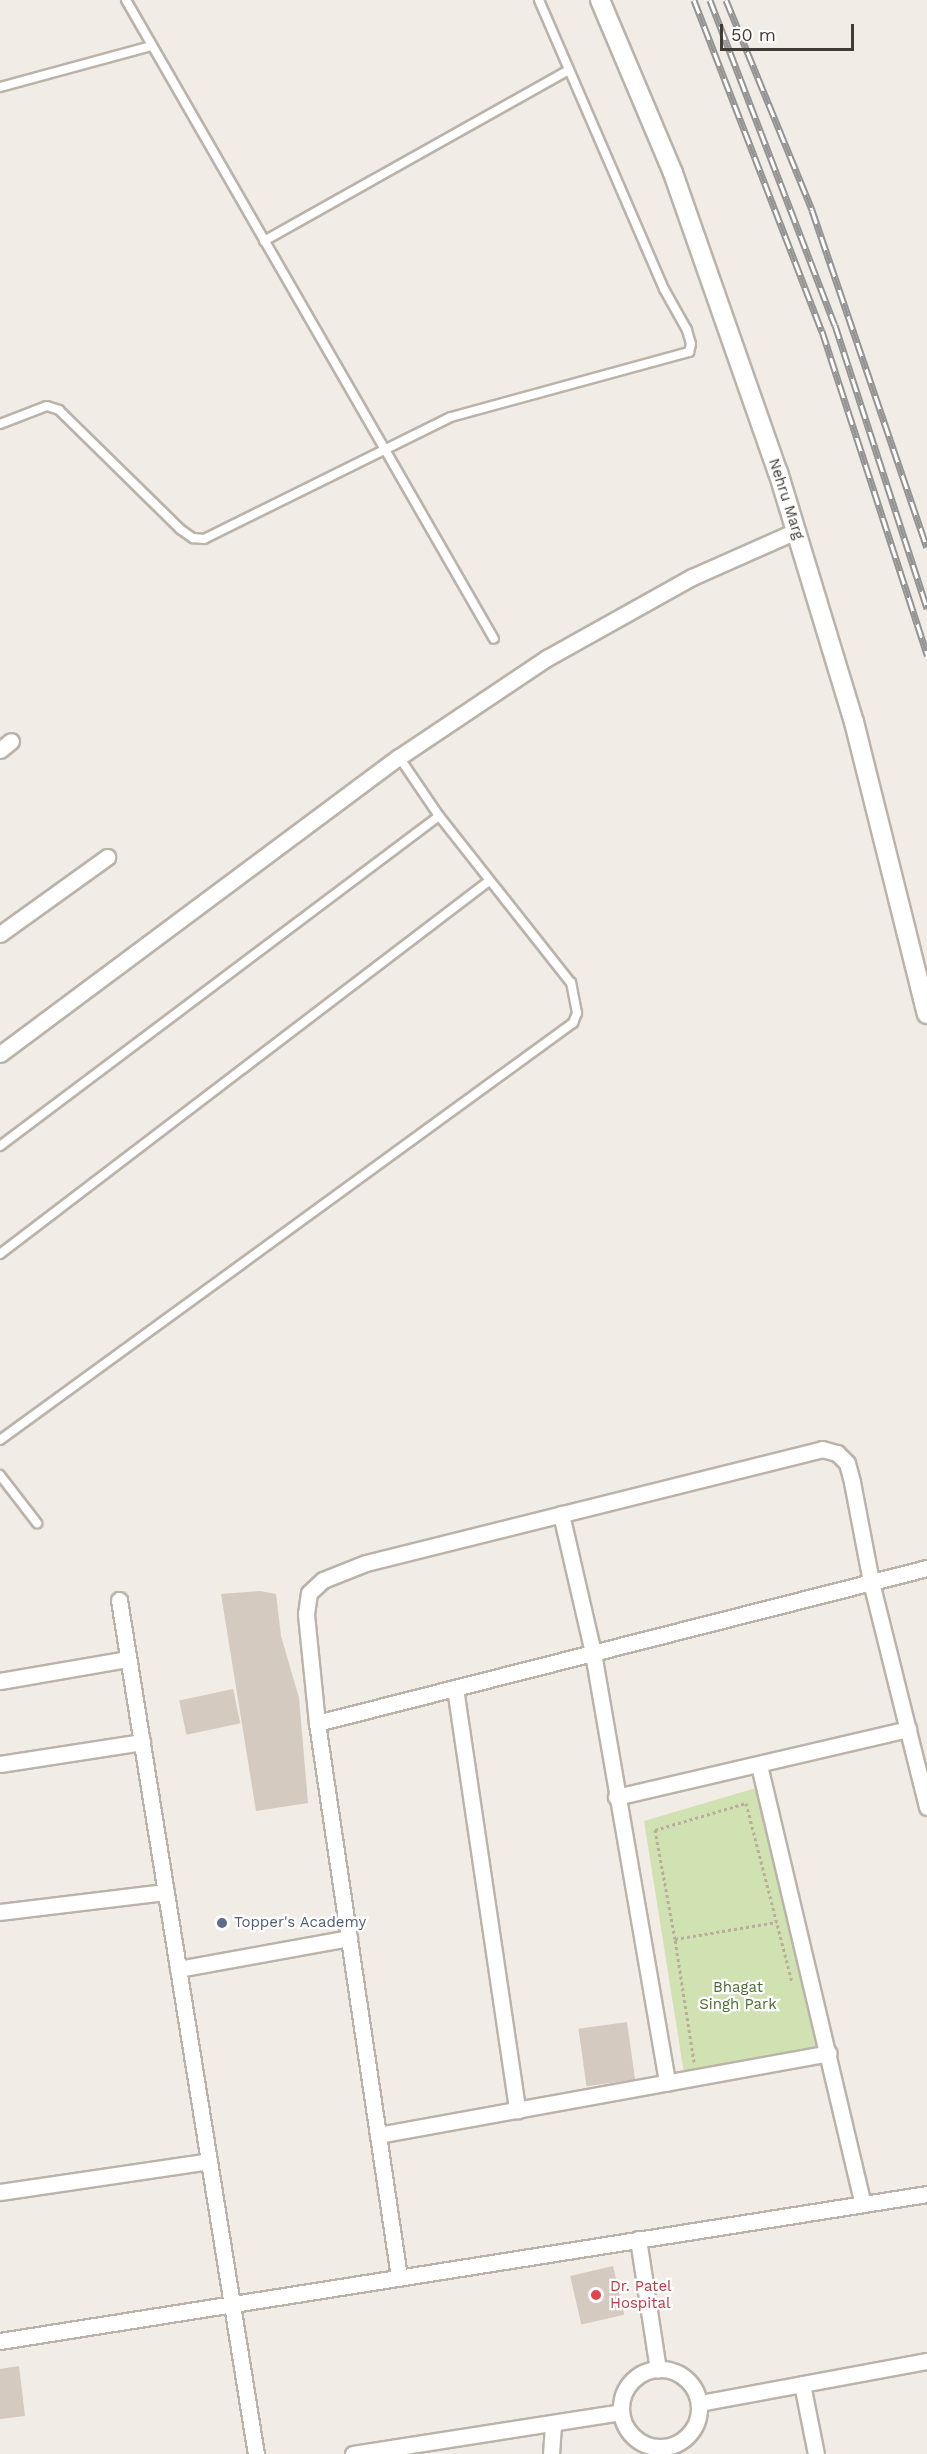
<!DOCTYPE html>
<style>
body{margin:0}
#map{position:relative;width:927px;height:2454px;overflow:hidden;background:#f1ece6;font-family:"Work Sans",sans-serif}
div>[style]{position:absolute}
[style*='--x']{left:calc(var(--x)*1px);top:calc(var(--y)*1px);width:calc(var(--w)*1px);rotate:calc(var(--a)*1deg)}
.green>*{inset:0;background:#d0e1b2}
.building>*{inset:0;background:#d4cabf;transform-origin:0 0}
.path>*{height:3px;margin-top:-1.5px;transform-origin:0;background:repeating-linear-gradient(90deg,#bbad9c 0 3px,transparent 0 6px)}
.roads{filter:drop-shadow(2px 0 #bbb3a9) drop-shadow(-2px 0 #bbb3a9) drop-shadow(0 2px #bbb3a9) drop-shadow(0 -2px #bbb3a9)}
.service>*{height:8px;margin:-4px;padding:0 4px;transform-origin:4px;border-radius:4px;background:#fff}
.minor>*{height:15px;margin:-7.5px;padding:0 7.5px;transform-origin:7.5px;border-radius:7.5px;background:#fff}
.minor>.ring{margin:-7.5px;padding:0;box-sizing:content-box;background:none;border:15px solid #fff;border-radius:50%}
.tertiary>*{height:18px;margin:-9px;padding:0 9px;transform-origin:9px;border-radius:9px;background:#fff}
.rail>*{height:7px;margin-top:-3.5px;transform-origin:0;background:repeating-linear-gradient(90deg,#fff 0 14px,#949494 0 28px);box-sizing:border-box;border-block:2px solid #949494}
.dots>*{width:16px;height:16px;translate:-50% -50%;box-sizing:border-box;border:3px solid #fff;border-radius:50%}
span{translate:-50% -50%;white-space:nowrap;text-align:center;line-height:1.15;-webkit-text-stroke:4.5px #fff;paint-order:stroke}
.street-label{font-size:15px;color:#423c36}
.service-label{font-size:15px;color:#4e5e75}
.left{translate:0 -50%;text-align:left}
.park-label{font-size:15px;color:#4c6d30}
.health-label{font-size:15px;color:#be3a42}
.scale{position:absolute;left:720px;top:24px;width:134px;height:27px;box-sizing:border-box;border:3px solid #423c36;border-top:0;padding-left:8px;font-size:18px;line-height:21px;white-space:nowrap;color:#423c36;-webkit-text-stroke:4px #fff;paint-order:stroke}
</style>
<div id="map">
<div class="green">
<i style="clip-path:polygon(756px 1788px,819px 2049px,684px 2073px,644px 1821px)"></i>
</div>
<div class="building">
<i style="clip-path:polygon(260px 1591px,276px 1594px,281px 1636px,299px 1698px,308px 1803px,256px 1811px,221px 1594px)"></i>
<i style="left:233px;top:1689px;width:35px;height:55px;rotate:78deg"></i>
<i style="left:627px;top:2022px;width:58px;height:49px;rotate:82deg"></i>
<i style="left:613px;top:2266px;width:50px;height:44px;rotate:77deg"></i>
<i style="clip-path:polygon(19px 2366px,25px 2416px,0 2419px,0 2369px)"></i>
</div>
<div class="path">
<i style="--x:675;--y:1939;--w:111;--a:-100.4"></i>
<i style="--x:655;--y:1830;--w:95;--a:-16.5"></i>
<i style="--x:746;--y:1803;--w:185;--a:75.6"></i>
<i style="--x:694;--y:2062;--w:124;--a:-98.8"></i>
<i style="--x:675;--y:1939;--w:103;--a:-9.5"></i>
</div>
<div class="roads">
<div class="service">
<i style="--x:126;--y:0;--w:737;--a:60.06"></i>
<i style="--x:0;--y:87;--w:156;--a:-15.2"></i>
<i style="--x:264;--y:241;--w:347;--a:-29.3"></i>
<i style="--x:0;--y:424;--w:50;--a:-21"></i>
<i style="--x:47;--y:406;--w:13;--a:18"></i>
<i style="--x:59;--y:410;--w:170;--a:44.5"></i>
<i style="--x:180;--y:529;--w:16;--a:35"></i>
<i style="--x:193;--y:538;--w:11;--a:5"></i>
<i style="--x:204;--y:539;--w:275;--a:-26.3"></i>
<i style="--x:451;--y:417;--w:247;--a:-15.3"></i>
<i style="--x:689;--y:352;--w:8;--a:-76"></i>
<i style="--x:691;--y:344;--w:15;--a:-106"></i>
<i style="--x:687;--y:330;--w:47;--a:-119.3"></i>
<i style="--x:664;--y:289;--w:315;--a:-113.4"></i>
<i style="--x:0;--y:1146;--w:549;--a:-36.93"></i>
<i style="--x:0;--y:1254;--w:615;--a:-37.34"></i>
<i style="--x:0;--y:1440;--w:709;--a:-36.05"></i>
<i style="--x:573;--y:1023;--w:11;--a:-68"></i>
<i style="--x:577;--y:1013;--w:31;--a:-101"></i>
<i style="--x:571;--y:983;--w:213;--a:-128.3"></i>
<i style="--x:439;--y:816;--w:71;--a:-124.1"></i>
<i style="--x:0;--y:1475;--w:61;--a:52.4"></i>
</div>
<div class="minor">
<i style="--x:0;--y:750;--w:14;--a:-39"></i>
<i style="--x:0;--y:934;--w:132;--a:-35.7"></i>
<i style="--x:0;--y:1054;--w:497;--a:-36.7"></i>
<i style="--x:399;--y:757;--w:178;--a:-33.8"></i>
<i style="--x:547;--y:658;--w:166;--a:-29.2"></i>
<i style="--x:692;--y:577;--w:114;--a:-23.9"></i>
<i style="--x:561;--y:1514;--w:143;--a:77"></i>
<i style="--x:593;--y:1653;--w:436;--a:80.2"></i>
<i style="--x:119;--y:1600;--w:865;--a:80.89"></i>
<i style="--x:0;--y:1681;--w:130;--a:-9.8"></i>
<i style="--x:455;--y:1688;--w:427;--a:81.6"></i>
<i style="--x:317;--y:1723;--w:629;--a:-14.26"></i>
<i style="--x:0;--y:1764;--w:144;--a:-8.8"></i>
<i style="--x:759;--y:1765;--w:451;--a:76.7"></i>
<i style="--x:616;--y:1797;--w:300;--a:-13.1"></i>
<i style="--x:0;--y:1912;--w:167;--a:-6.9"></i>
<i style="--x:178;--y:1969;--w:174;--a:-10.3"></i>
<i style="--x:378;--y:2135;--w:458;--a:-10.3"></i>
<i style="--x:0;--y:2192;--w:211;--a:-8.4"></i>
<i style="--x:638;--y:2239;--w:132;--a:81.3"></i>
<i style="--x:399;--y:2277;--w:560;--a:-98.42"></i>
<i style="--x:317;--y:1723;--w:110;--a:-95.8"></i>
<i style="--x:306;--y:1614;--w:21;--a:-82"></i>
<i style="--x:309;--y:1593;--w:19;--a:-43"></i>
<i style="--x:323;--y:1580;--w:46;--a:-21.6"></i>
<i style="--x:366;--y:1563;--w:470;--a:-14"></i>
<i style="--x:822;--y:1449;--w:16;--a:15"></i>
<i style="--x:837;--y:1453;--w:14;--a:45"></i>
<i style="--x:847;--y:1463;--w:20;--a:75"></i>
<i style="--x:852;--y:1482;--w:102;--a:79.2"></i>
<i style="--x:871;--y:1582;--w:232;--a:76"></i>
<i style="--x:0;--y:2341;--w:939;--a:-9.01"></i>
<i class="ring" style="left:621px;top:2369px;width:63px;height:63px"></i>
<i style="--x:802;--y:2384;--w:71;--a:78.7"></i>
<i style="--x:700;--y:2403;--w:231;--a:-10.5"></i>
<i style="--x:353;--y:2454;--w:271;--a:-8.9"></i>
<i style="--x:551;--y:2454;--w:31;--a:-86"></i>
</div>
<div class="tertiary">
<i style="--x:600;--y:0;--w:188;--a:67.1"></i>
<i style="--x:673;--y:173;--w:317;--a:70.7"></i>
<i style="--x:778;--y:472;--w:261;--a:73.1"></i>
<i style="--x:854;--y:722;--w:301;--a:76"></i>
</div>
</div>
<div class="rail">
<i style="--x:694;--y:0;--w:355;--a:68.9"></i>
<i style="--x:822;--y:331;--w:341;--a:72"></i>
<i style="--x:710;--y:0;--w:348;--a:69"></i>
<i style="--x:835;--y:325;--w:298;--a:72"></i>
<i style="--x:726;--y:0;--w:227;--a:67.7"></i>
<i style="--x:812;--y:210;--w:356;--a:71.2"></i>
</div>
<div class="dots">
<i style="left:222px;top:1923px;background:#5c6f8a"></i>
<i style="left:596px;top:2295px;background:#e0444e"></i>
</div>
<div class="street-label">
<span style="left:786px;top:499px;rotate:72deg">Nehru Marg</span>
</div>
<div class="service-label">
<span class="left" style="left:234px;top:1923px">Topper's Academy</span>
</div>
<div class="park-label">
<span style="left:738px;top:1996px">Bhagat<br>Singh Park</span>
</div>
<div class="health-label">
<span class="left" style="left:610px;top:2295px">Dr. Patel<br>Hospital</span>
</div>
<div class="scale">50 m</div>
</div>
